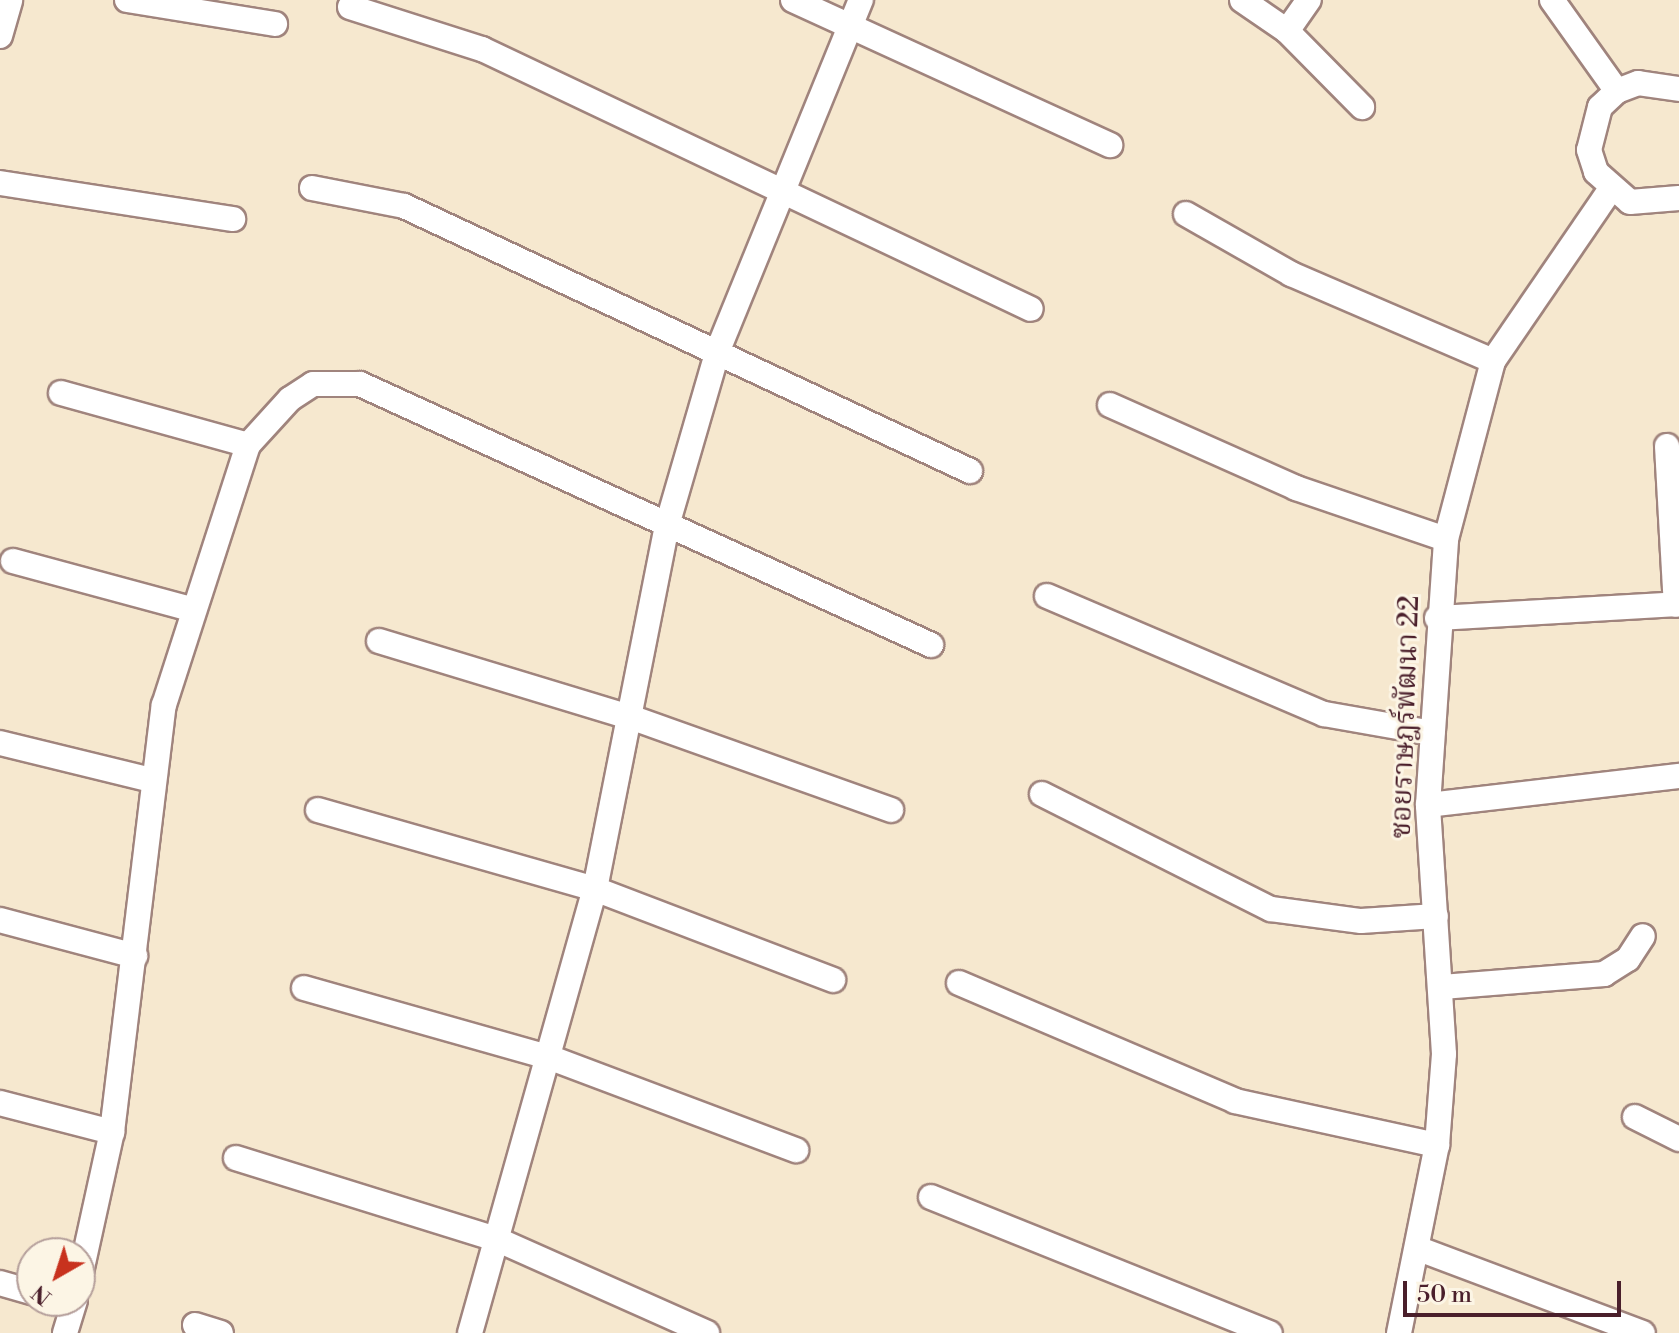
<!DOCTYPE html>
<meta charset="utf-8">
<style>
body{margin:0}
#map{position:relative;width:1679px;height:1333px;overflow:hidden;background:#f6e8cf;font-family:"Libre Bodoni","Noto Serif Thai",serif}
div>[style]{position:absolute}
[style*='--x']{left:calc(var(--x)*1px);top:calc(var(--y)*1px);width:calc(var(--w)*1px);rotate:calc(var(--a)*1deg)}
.roads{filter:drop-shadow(2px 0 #a0847d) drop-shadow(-2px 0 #a0847d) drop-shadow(0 2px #a0847d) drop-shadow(0 -2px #a0847d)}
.street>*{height:24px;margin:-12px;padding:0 12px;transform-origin:12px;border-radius:12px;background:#fff}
span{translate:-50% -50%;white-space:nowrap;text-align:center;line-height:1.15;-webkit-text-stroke:6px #fcf5e5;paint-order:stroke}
.street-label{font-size:28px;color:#4a1f2b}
.north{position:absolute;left:16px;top:1237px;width:80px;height:80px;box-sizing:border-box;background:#fcf5e5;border:2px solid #b59f9b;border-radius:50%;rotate:219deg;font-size:22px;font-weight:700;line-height:32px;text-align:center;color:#4a1f2b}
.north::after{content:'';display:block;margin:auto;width:28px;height:36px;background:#c8321e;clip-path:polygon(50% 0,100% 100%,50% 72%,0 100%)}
.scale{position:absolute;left:1403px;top:1281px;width:218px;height:36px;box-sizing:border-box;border:4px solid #4a1f2b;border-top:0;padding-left:10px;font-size:24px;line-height:28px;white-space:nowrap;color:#4a1f2b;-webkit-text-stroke:6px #fcf5e5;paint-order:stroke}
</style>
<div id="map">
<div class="roads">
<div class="street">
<i style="--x:127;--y:0;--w:150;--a:9.2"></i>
<i style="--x:793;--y:0;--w:349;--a:24.6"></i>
<i style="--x:1242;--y:0;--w:55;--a:34.6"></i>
<i style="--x:1287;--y:31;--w:107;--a:45.4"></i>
<i style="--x:1552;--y:0;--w:112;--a:54.5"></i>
<i style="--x:350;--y:7;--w:139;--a:17.7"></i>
<i style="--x:482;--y:49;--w:607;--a:25.34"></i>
<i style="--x:1287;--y:31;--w:38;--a:-55"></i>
<i style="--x:0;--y:36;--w:37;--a:-74"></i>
<i style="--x:1679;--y:89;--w:41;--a:-171.7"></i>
<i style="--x:1638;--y:83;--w:22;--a:159"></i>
<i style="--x:1617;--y:91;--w:23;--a:137"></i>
<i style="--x:1600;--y:107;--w:44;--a:104.3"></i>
<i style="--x:1589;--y:150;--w:23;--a:72"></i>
<i style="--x:1596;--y:172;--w:45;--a:41.4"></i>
<i style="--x:1630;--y:202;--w:49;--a:-4.7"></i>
<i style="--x:0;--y:183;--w:236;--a:8.8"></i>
<i style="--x:312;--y:188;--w:94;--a:11.1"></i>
<i style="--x:404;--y:206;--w:625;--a:25.09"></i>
<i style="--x:1186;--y:214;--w:121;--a:29.7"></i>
<i style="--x:1291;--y:274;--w:220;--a:23.3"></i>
<i style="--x:61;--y:393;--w:194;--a:15.5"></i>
<i style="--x:1110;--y:405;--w:204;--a:24"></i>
<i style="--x:1296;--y:488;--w:158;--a:18.8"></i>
<i style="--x:1667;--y:446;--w:159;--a:86.8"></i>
<i style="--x:13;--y:561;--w:184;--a:15.1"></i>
<i style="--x:1047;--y:596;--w:301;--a:23.1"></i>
<i style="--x:1324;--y:714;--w:110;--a:10"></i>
<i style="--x:1437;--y:618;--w:242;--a:-3.3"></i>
<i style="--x:379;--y:641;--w:265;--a:16.9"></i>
<i style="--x:633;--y:718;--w:274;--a:19.6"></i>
<i style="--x:0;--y:743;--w:156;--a:13.7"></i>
<i style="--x:1042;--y:794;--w:256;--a:26.7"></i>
<i style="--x:1271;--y:909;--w:91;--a:7.6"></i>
<i style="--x:1361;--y:921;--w:75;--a:-3.8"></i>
<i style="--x:1428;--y:805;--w:253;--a:-6.6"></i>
<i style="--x:318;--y:810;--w:288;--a:15.9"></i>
<i style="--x:595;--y:889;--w:255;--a:20.9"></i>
<i style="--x:0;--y:920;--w:140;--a:14.9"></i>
<i style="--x:959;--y:983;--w:300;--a:23.1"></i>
<i style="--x:1235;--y:1101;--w:207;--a:12.3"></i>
<i style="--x:1442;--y:987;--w:163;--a:-4.6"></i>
<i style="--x:1604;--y:974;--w:28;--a:-32"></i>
<i style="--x:1628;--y:959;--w:27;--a:-57"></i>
<i style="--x:304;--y:988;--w:257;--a:15.8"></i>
<i style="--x:551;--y:1058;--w:262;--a:20.6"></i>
<i style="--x:0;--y:1103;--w:116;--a:14.5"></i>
<i style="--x:1635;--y:1117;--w:49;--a:26.6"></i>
<i style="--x:236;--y:1158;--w:272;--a:17.3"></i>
<i style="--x:496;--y:1239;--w:231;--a:24"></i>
<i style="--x:931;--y:1197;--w:365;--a:21.9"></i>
<i style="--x:1419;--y:1249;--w:239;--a:20.6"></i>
<i style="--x:80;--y:1277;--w:148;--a:-77.6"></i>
<i style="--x:112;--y:1132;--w:430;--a:-83.1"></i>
<i style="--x:164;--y:705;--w:273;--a:-72.1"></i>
<i style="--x:248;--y:445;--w:62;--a:-47.6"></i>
<i style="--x:290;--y:399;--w:27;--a:-33"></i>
<i style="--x:313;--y:384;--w:47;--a:0"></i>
<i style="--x:360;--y:384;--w:628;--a:24.56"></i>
<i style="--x:0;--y:1283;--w:33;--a:16"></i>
<i style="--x:195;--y:1325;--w:27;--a:17"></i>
<i style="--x:65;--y:1333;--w:34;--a:-73"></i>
<i style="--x:470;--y:1333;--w:461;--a:-74.3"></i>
<i style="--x:595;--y:889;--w:367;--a:-78.8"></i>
<i style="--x:666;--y:529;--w:186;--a:-73.8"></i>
<i style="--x:718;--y:350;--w:378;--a:-67.8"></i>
<i style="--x:1399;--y:1333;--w:192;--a:-78.6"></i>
<i style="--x:1437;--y:1145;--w:91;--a:-85.6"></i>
<i style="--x:1444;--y:1054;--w:250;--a:-93.7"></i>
<i style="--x:1428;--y:805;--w:267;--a:-86.1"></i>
<i style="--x:1446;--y:539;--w:184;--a:-75.2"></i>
<i style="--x:1493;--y:361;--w:207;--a:-55.6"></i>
</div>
</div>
<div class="street-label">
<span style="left:1406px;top:717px;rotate:-88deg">ซอยราษฎร์พัฒนา 22</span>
</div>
<div class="north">N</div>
<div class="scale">50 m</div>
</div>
